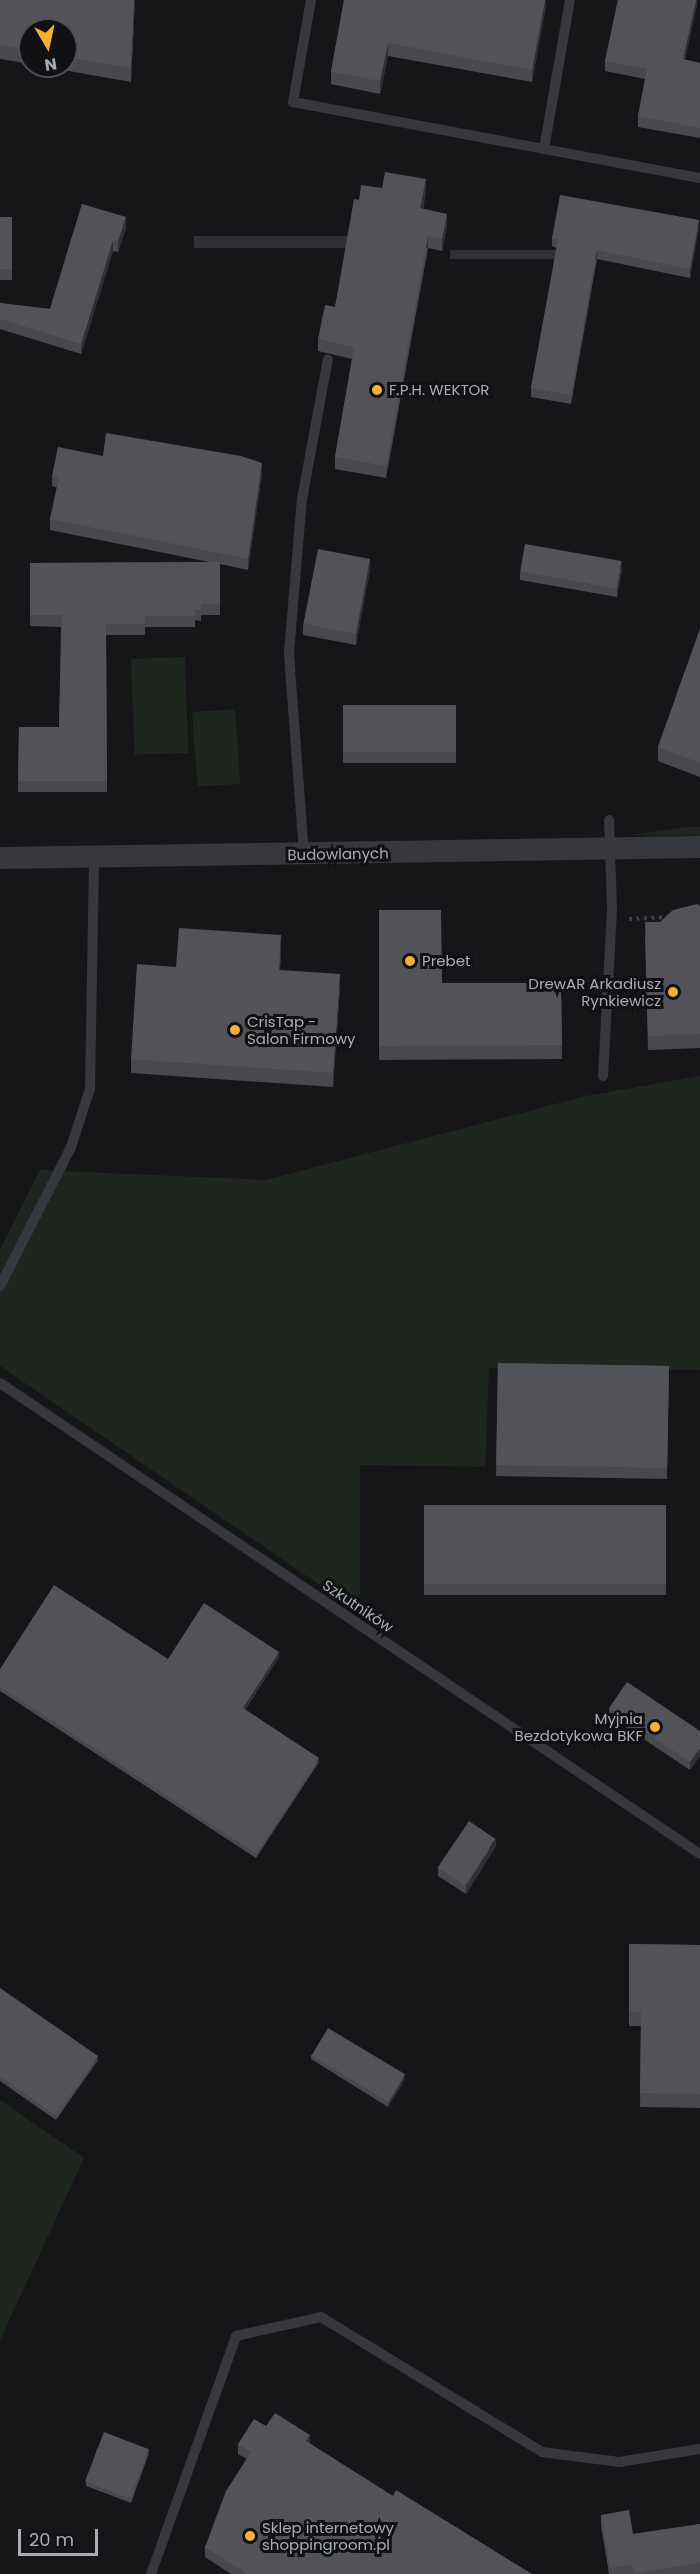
<!DOCTYPE html>
<meta charset="utf-8">
<style>
body{margin:0}
#map{position:relative;width:700px;height:2574px;overflow:hidden;background:#161618;font-family:Poppins,sans-serif}
div>[style]{position:absolute}
[style*='--x']{left:calc(var(--x)*1px);top:calc(var(--y)*1px);width:calc(var(--w)*1px);rotate:calc(var(--a)*1deg)}
.green>*{inset:0;background:#1e261f;transform-origin:0 0}
.path>*{height:4px;margin-top:-2px;transform-origin:0;background:repeating-linear-gradient(90deg,#3d3f44 0 3px,transparent 0 7.5px)}
.service>*{height:10px;margin:-5px;padding:0 5px;transform-origin:5px;border-radius:5px;background:#37383d}
.minor>*{height:22px;margin:-11px;padding:0 11px;transform-origin:11px;border-radius:11px;background:#37383d}
.wall>*{inset:0;background:#47494d;transform-origin:0 0}
.shaded-wall>*{inset:0;background:#2f3033;transform-origin:0 0}
.building>*{inset:0;background:#525359;transform-origin:0 0}
.dots>*{width:16px;height:16px;translate:-50% -50%;box-sizing:border-box;border:3px solid #111113;border-radius:50%}
span{translate:-50% -50%;white-space:nowrap;text-align:center;line-height:1.15;-webkit-text-stroke:6px #111113;paint-order:stroke}
.poi-label{font-size:15px;color:#a8adb8}
.left{translate:0 -50%;text-align:left}
.right{translate:-100% -50%;text-align:right}
.street-label{font-size:15px;color:#a8adb8}
.north{position:absolute;left:18px;top:18px;width:60px;height:60px;box-sizing:border-box;background:#111113;border:2px solid #4d4f55;border-radius:50%;rotate:171deg;font-size:16px;font-weight:700;line-height:24px;text-align:center;color:#a8adb8}
.north::after{content:'';display:block;margin:auto;width:21px;height:27px;background:#f2b134;clip-path:polygon(50% 0,100% 100%,50% 72%,0 100%)}
.scale{position:absolute;left:18px;top:2529px;width:80px;height:27px;box-sizing:border-box;border:3px solid #a8adb8;border-top:0;padding-left:8px;font-size:18px;line-height:21px;white-space:nowrap;color:#a8adb8;-webkit-text-stroke:4px #111113;paint-order:stroke}
</style>
<div id="map">
<div class="green">
<i style="left:185px;top:657px;width:96px;height:54px;rotate:88deg"></i>
<i style="left:235px;top:709px;width:75px;height:43px;rotate:86deg"></i>
<i style="clip-path:polygon(686px 827px,700px 827px,700px 836px,630px 835px)"></i>
<i style="clip-path:polygon(700px 1076px,700px 1370px,489px 1368px,485px 1467px,360px 1465px,360px 1594px,349px 1605px,0 1366px,0 1250px,40px 1170px,266px 1180px,586px 1096px)"></i>
<i style="clip-path:polygon(0 2100px,84px 2158px,0 2340px)"></i>
</div>
<div class="path">
<i style="--x:629;--y:919;--w:40;--a:-2.9"></i>
</div>
<div class="service">
<i style="--x:311;--y:0;--w:104;--a:100"></i>
<i style="--x:293;--y:102;--w:414;--a:10.6"></i>
<i style="--x:544;--y:149;--w:151;--a:-80.1"></i>
<i style="--x:304;--y:854;--w:202;--a:-94.3"></i>
<i style="--x:289;--y:653;--w:155;--a:-85.2"></i>
<i style="--x:302;--y:499;--w:142;--a:-79.5"></i>
<i style="--x:603;--y:1076;--w:167;--a:-86.9"></i>
<i style="--x:612;--y:909;--w:89;--a:-91.9"></i>
<i style="--x:0;--y:1286;--w:156;--a:-62.9"></i>
<i style="--x:71;--y:1147;--w:61;--a:-71.9"></i>
<i style="--x:90;--y:1089;--w:232;--a:-89"></i>
<i style="--x:0;--y:1383;--w:844;--a:33.93"></i>
<i style="--x:151;--y:2574;--w:253;--a:-70.3"></i>
<i style="--x:236;--y:2336;--w:87;--a:-12.6"></i>
<i style="--x:321;--y:2317;--w:259;--a:31.4"></i>
<i style="--x:542;--y:2452;--w:78;--a:7.4"></i>
<i style="--x:619;--y:2462;--w:82;--a:-9.1"></i>
</div>
<div class="minor">
<i style="--x:0;--y:858;--w:700;--a:-0.9"></i>
</div>
<div class="wall">
<i style="clip-path:polygon(0 0,135px 0,131px 82px,41px 66px,66px 66px,66px 30px,30px 30px,30px 64px,0 59px)"></i>
<i style="clip-path:polygon(344px 0,546px 0,546px 6px,532px 82px,388px 56px,380px 94px,331px 84px,331px 72px)"></i>
<i style="clip-path:polygon(618px 0,698px 0,685px 60px,700px 63px,700px 138px,638px 127px,638px 116px,645px 79px,605px 71px,605px 61px)"></i>
<i style="clip-path:polygon(382px 188px,426px 191px,423px 209px,447px 226px,442px 251px,428px 248px,386px 478px,335px 469px,335px 457px,352px 359px,318px 351px,318px 339px,335px 307px,359px 200px)"></i>
<i style="clip-path:polygon(82px 204px,126px 228px,118px 252px,113px 251px,81px 354px,0 329px,0 303px,50px 309px)"></i>
<i style="left:0;top:217px;width:12px;height:63px"></i>
<i style="clip-path:polygon(699px 228px,690px 278px,597px 259px,571px 404px,531px 397px,531px 388px,557px 248px,552px 246px,552px 238px)"></i>
<i style="clip-path:polygon(103px 456px,262px 474px,248px 570px,220px 564px,220px 615px,201px 615px,201px 621px,195px 620px,195px 627px,145px 627px,145px 635px,106px 635px,107px 792px,18px 792px,19px 727px,59px 727px,61px 627px,30px 626px,30px 563px,209px 562px,50px 530px,50px 519px,57px 487px,52px 486px,52px 476px)"></i>
<i style="clip-path:polygon(622px 569px,617px 597px,520px 580px,520px 572px)"></i>
<i style="clip-path:polygon(370px 570px,356px 645px,303px 635px,303px 624px)"></i>
<i style="clip-path:polygon(700px 629px,700px 777px,658px 761px,658px 747px)"></i>
<i style="left:343px;top:705px;width:113px;height:58px"></i>
<i style="clip-path:polygon(700px 906px,700px 1048px,648px 1050px,645px 936px,660px 922px)"></i>
<i style="clip-path:polygon(379px 910px,442px 983px,561px 983px,562px 1059px,379px 1060px)"></i>
<i style="clip-path:polygon(281px 949px,280px 970px,340px 988px,333px 1087px,131px 1073px,131px 1059px,176px 967px)"></i>
<i style="left:498px;top:1363px;width:171px;height:113px;rotate:1deg"></i>
<i style="left:424px;top:1505px;width:242px;height:90px"></i>
<i style="clip-path:polygon(279px 1657px,245px 1710px,319px 1762px,256px 1858px,0 1691px,0 1669px,168px 1659px)"></i>
<i style="clip-path:polygon(609px 1708px,700px 1731px,700px 1756px,690px 1770px,609px 1716px)"></i>
<i style="clip-path:polygon(496px 1846px,466px 1894px,438px 1876px,438px 1868px)"></i>
<i style="clip-path:polygon(629px 1944px,700px 1945px,700px 2108px,640px 2107px,641px 2026px,629px 2026px)"></i>
<i style="clip-path:polygon(0 1988px,98px 2060px,56px 2120px,0 2081px)"></i>
<i style="clip-path:polygon(311px 2055px,405px 2079px,388px 2107px,311px 2059px)"></i>
<i style="clip-path:polygon(266px 2426px,310px 2444px,393px 2496px,532px 2574px,231px 2574px,205px 2557px,205px 2547px,247px 2459px,238px 2454px,238px 2444px)"></i>
<i style="clip-path:polygon(149px 2453px,131px 2503px,86px 2486px,86px 2482px)"></i>
<i style="clip-path:polygon(601px 2515px,633px 2534px,700px 2524px,700px 2574px,609px 2574px,601px 2526px)"></i>
</div>
<div class="shaded-wall">
<i style="clip-path:polygon(134px 0,135px 0,131px 82px,131px 68px)"></i>
<i style="clip-path:polygon(545px 0,546px 0,546px 6px,532px 82px,532px 70px)"></i>
<i style="clip-path:polygon(696px 0,698px 0,683px 69px,683px 59px)"></i>
<i style="clip-path:polygon(388px 43px,388px 56px,380px 94px,380px 81px)"></i>
<i style="clip-path:polygon(426px 179px,426px 191px,420px 221px,420px 208px)"></i>
<i style="clip-path:polygon(447px 214px,447px 226px,442px 251px,442px 239px)"></i>
<i style="clip-path:polygon(126px 217px,126px 228px,118px 252px,118px 241px)"></i>
<i style="clip-path:polygon(699px 220px,699px 228px,690px 278px,690px 269px)"></i>
<i style="left:428px;top:236px;width:12px;height:234px;rotate:90deg"></i>
<i style="clip-path:polygon(113px 240px,113px 251px,81px 354px,81px 344px)"></i>
<i style="left:597px;top:250px;width:9px;height:147px;rotate:90deg"></i>
<i style="clip-path:polygon(262px 463px,262px 474px,248px 570px,248px 559px)"></i>
<i style="clip-path:polygon(370px 559px,370px 570px,356px 645px,356px 634px)"></i>
<i style="clip-path:polygon(622px 561px,622px 569px,617px 597px,617px 589px)"></i>
<i style="clip-path:polygon(281px 935px,281px 949px,279px 984px,279px 970px)"></i>
<i style="clip-path:polygon(340px 974px,340px 988px,333px 1087px,333px 1073px)"></i>
<i style="clip-path:polygon(279px 1652px,279px 1657px,243px 1712px,243px 1708px)"></i>
<i style="clip-path:polygon(700px 1748px,700px 1756px,690px 1770px,690px 1762px)"></i>
<i style="left:319px;top:1758px;width:4px;height:115px;rotate:90deg"></i>
<i style="clip-path:polygon(496px 1839px,496px 1846px,466px 1894px,466px 1886px)"></i>
<i style="left:98px;top:2056px;width:4px;height:73px;rotate:90deg"></i>
<i style="clip-path:polygon(405px 2075px,405px 2079px,388px 2107px,388px 2103px)"></i>
<i style="clip-path:polygon(310px 2435px,310px 2445px,306px 2441px)"></i>
<i style="left:149px;top:2449px;width:4px;height:53px;rotate:90deg"></i>
</div>
<div class="building">
<i style="clip-path:polygon(0 0,134px 0,131px 68px,66px 57px,66px 30px,30px 30px,30px 51px,0 45px)"></i>
<i style="clip-path:polygon(344px 0,545px 0,532px 70px,388px 43px,380px 81px,331px 72px)"></i>
<i style="clip-path:polygon(618px 0,696px 0,683px 59px,700px 63px,700px 128px,638px 116px,647px 69px,605px 61px)"></i>
<i style="clip-path:polygon(385px 172px,426px 179px,420px 208px,447px 214px,442px 239px,428px 236px,386px 466px,335px 457px,354px 347px,318px 339px,325px 305px,335px 307px,354px 199px,359px 200px,361px 185px,382px 188px)"></i>
<i style="clip-path:polygon(560px 195px,699px 220px,690px 269px,597px 250px,571px 395px,531px 388px,558px 239px,552px 238px)"></i>
<i style="clip-path:polygon(82px 204px,126px 217px,118px 241px,113px 240px,81px 344px,0 319px,0 303px,50px 309px)"></i>
<i style="left:0;top:217px;width:12px;height:52px"></i>
<i style="clip-path:polygon(106px 433px,241px 456px,262px 463px,248px 559px,50px 519px,59px 477px,52px 476px,58px 447px,103px 456px)"></i>
<i style="left:525px;top:544px;width:98px;height:28px;rotate:10deg"></i>
<i style="left:318px;top:549px;width:53px;height:76px;rotate:11deg"></i>
<i style="clip-path:polygon(220px 562px,220px 604px,201px 604px,201px 610px,195px 609px,195px 616px,145px 616px,145px 624px,106px 624px,107px 781px,18px 781px,19px 727px,59px 727px,62px 615px,30px 615px,30px 563px)"></i>
<i style="clip-path:polygon(700px 629px,700px 763px,658px 747px)"></i>
<i style="left:343px;top:705px;width:113px;height:47px"></i>
<i style="clip-path:polygon(697px 904px,700px 906px,700px 1034px,648px 1036px,645px 922px,660px 922px,673px 910px)"></i>
<i style="clip-path:polygon(379px 910px,441px 910px,442px 983px,561px 983px,562px 1045px,379px 1046px)"></i>
<i style="clip-path:polygon(179px 928px,281px 935px,279px 970px,340px 974px,333px 1073px,131px 1059px,137px 964px,176px 967px)"></i>
<i style="left:498px;top:1363px;width:171px;height:102px;rotate:1deg"></i>
<i style="left:424px;top:1505px;width:242px;height:79px"></i>
<i style="clip-path:polygon(54px 1585px,168px 1659px,204px 1603px,279px 1652px,243px 1708px,319px 1758px,256px 1854px,0 1687px,0 1669px)"></i>
<i style="clip-path:polygon(627px 1682px,700px 1731px,700px 1748px,690px 1762px,609px 1708px)"></i>
<i style="left:469px;top:1821px;width:32px;height:56px;rotate:34deg"></i>
<i style="clip-path:polygon(629px 1944px,700px 1945px,700px 2094px,640px 2093px,641px 2012px,629px 2012px)"></i>
<i style="clip-path:polygon(0 1988px,98px 2056px,56px 2116px,0 2076px)"></i>
<i style="left:328px;top:2028px;width:90px;height:32px;rotate:31deg"></i>
<i style="clip-path:polygon(275px 2413px,310px 2435px,306px 2441px,393px 2496px,396px 2490px,532px 2574px,247px 2574px,205px 2547px,226px 2491px,251px 2452px,238px 2444px,254px 2419px,266px 2426px)"></i>
<i style="left:104px;top:2432px;width:48px;height:53px;rotate:21deg"></i>
<i style="clip-path:polygon(629px 2510px,633px 2534px,700px 2524px,700px 2563px,634px 2573px,632px 2564px,610px 2568px,601px 2515px)"></i>
</div>
<div class="dots">
<i style="left:377px;top:390px;background:#f2b134"></i>
<i style="left:410px;top:961px;background:#f2b134"></i>
<i style="left:673px;top:992px;background:#f2b134"></i>
<i style="left:235px;top:1030px;background:#f2b134"></i>
<i style="left:655px;top:1727px;background:#f2b134"></i>
<i style="left:250px;top:2536px;background:#f2b134"></i>
</div>
<div class="poi-label">
<span class="left" style="left:389px;top:390px">F.P.H. WEKTOR</span>
<span class="left" style="left:422px;top:961px">Prebet</span>
<span class="right" style="left:661px;top:992px">DrewAR Arkadiusz<br>Rynkiewicz</span>
<span class="left" style="left:247px;top:1030px">CrisTap -<br>Salon Firmowy</span>
<span class="right" style="left:643px;top:1727px">Myjnia<br>Bezdotykowa BKF</span>
<span class="left" style="left:262px;top:2536px">Sklep internetowy<br>shoppingroom.pl</span>
</div>
<div class="street-label">
<span style="left:338px;top:854px;rotate:-1deg">Budowlanych</span>
<span style="left:358px;top:1606px;rotate:34deg">Szkutników</span>
</div>
<div class="north">N</div>
<div class="scale">20 m</div>
</div>
